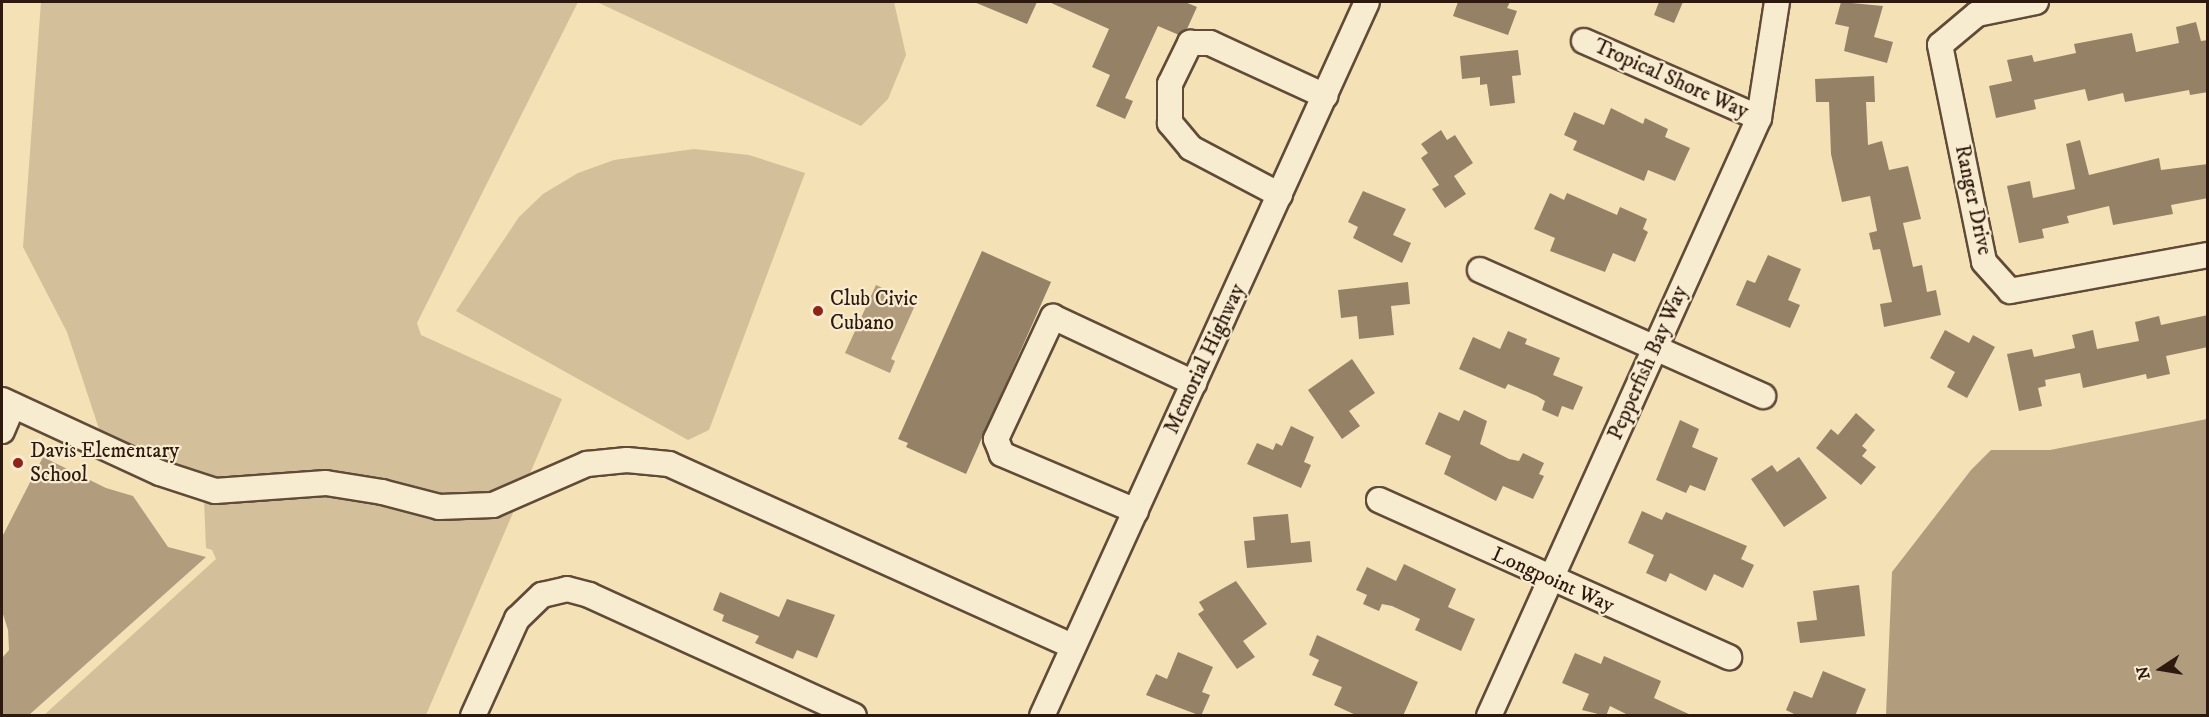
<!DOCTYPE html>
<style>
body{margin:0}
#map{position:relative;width:2209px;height:717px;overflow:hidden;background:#f5e1b6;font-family:"IM FELL DW Pica",serif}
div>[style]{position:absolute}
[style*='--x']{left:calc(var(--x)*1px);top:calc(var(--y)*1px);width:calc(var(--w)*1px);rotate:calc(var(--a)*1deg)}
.green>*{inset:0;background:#d3bf9a}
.water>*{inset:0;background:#b19d7d}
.building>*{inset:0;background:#958166}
.roads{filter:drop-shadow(2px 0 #604b39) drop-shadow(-2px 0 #604b39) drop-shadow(0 2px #604b39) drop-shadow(0 -2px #604b39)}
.minor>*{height:24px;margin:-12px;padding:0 12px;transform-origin:12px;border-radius:12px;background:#f8ecd0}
.dots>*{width:16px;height:16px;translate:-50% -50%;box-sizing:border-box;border:3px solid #f8ecd0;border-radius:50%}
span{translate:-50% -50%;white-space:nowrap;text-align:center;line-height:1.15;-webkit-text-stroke:4.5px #f8ecd0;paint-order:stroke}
.street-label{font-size:21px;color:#2e190f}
.poi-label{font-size:21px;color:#2e190f}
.left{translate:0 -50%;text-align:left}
.frame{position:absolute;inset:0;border:3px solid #2e190f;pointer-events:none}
.north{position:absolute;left:2131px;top:639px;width:60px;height:60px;-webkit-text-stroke:4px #f8ecd0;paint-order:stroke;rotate:258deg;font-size:16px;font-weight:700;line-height:24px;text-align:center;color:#2e190f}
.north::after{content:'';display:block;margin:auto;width:21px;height:27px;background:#2e190f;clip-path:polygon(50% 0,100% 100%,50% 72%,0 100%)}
</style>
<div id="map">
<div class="green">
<i style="clip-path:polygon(41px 2px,578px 2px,417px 323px,421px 335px,562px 399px,426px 715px,44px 715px,216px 559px,212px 550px,206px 548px,203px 476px,103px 441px,67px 332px,23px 247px)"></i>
<i style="clip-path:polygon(597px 2px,894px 2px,906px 55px,888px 99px,861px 126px)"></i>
<i style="clip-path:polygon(694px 149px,749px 155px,805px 173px,709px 430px,688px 440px,456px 311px,519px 217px,543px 194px,578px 173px,614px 160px)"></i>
</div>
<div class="water">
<i style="clip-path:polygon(876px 285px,916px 303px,891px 359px,895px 361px,890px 373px,845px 353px)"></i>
<i style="clip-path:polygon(2207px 419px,2207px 715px,1886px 715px,1892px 572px,1971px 470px,1991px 450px,2050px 450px)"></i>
<i style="clip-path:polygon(43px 457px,106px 488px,133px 496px,168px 547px,206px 557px,29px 715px,2px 715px,2px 658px,9px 650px,8px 630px,2px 611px,2px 537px)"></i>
</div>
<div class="building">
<i style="clip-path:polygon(974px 2px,1037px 2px,1027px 24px)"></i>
<i style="clip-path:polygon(1049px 2px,1185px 2px,1197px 7px,1187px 29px,1179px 35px,1158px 26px,1125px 98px,1133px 101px,1125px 119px,1096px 106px,1110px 75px,1092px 67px,1109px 29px)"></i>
<i style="clip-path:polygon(1458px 2px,1510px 2px,1507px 8px,1517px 11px,1508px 35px,1453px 16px)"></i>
<i style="clip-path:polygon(1659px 2px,1683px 2px,1674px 23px,1654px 15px)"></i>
<i style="clip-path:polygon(1841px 2px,1883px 6px,1874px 37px,1893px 42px,1887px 63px,1844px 51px,1849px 27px,1835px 24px)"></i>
<i style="clip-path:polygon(2196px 22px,2201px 41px,2208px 40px,2208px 92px,2190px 95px,2189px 90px,2125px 102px,2123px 93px,2088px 101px,2085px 89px,2034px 100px,2036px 109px,1996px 118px,1989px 86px,2012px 81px,2007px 60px,2032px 55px,2034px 62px,2076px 53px,2074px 44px,2132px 33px,2136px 52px,2179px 43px,2176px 27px)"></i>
<i style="clip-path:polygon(1518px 50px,1521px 75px,1512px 76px,1515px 103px,1490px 106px,1487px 84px,1480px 85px,1480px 77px,1462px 79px,1460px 56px)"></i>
<i style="clip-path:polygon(1874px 76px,1875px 102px,1866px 102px,1868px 145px,1882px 141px,1889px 170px,1908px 166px,1921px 219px,1903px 223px,1913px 267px,1922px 265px,1927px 292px,1936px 290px,1941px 315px,1884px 327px,1880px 304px,1892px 302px,1880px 249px,1873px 250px,1869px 233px,1877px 231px,1870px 196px,1842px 202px,1831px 154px,1829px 102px,1816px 102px,1815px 79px)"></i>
<i style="clip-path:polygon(1611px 108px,1643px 124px,1645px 118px,1668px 129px,1665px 137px,1690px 148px,1675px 181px,1648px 170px,1644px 181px,1573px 150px,1577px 141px,1564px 135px,1574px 112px,1604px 125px)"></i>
<i style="clip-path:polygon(1441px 130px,1447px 140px,1455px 135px,1473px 163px,1454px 176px,1466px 194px,1445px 208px,1432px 189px,1439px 185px,1421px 158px,1428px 153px,1421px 144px)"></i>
<i style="clip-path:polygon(2080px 140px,2089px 175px,2159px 158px,2161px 170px,2208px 164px,2208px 198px,2171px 205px,2173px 214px,2113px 225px,2109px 206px,2067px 216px,2069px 223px,2042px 229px,2044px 238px,2019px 243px,2007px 186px,2030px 181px,2033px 198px,2075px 189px,2066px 144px)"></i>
<i style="clip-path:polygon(1363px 191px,1406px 209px,1393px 235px,1411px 243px,1402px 263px,1353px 238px,1358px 227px,1348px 222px)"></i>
<i style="clip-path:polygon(1550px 193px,1564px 200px,1567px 193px,1617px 215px,1620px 207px,1647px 219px,1643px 229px,1648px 232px,1635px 262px,1613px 253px,1605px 272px,1550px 251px,1555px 238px,1534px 229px)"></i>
<i style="clip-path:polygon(982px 251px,1051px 282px,966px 474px,906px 447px,908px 443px,898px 439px)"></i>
<i style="clip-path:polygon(1768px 255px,1801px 269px,1788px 300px,1800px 305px,1790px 328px,1736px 305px,1747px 280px,1755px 283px)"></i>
<i style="clip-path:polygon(1408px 282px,1410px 304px,1391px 306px,1394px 335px,1359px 339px,1357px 316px,1341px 318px,1338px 290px)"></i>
<i style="clip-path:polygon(2208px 315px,2208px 347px,2166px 356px,2170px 374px,2147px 379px,2146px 374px,2083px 388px,2080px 373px,2045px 380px,2046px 386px,2038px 388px,2042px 406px,2019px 411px,2007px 354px,2032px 349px,2034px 357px,2075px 348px,2072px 335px,2093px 330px,2097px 349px,2139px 341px,2135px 322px,2159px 316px,2161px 325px)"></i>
<i style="clip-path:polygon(1945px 330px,1969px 343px,1973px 335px,1995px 347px,1967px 398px,1947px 387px,1955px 372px,1930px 358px)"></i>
<i style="clip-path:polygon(1508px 331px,1527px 339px,1525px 344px,1560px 358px,1553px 375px,1583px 387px,1573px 410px,1562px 406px,1558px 417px,1542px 410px,1545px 401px,1537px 396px,1508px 384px,1505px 389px,1459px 369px,1473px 337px,1500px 349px)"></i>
<i style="clip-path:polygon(1352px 359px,1375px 393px,1349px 411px,1360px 426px,1342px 439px,1308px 390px)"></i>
<i style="clip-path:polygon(1464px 410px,1487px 421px,1480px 444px,1509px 459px,1519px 461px,1523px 453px,1544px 463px,1539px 474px,1544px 476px,1533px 499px,1503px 486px,1496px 501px,1444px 474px,1451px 456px,1425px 444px,1439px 412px,1459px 421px)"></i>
<i style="clip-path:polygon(1856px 413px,1875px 430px,1862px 446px,1867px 450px,1862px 456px,1876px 467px,1861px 485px,1816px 448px,1831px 429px,1838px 435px)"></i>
<i style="clip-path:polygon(1680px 420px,1699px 429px,1692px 447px,1718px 458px,1705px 491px,1690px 485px,1686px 493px,1656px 480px)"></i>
<i style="clip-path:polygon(1291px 426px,1314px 437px,1304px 462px,1311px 465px,1301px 488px,1247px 464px,1257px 443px,1273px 450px,1276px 443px,1282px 446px)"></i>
<i style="clip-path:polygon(1799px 457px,1827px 498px,1784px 527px,1751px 479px,1772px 465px,1777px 472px)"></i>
<i style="clip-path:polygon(1642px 511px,1662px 520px,1666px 512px,1747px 546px,1741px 559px,1754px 565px,1743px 588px,1714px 574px,1706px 591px,1670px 573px,1666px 582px,1646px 573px,1654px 555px,1628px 543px)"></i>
<i style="clip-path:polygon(1288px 514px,1291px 543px,1310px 541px,1312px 562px,1247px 568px,1244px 541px,1255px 540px,1253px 517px)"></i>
<i style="clip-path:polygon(1404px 564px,1456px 589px,1448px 607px,1475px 619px,1461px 651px,1415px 630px,1420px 619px,1392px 606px,1382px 604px,1379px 611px,1363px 604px,1367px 595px,1356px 590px,1367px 567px,1396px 581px)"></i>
<i style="clip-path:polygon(1236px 581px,1267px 624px,1243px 641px,1255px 657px,1237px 669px,1198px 614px,1204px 610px,1199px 602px)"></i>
<i style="clip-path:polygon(1859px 585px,1865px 636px,1800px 643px,1797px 622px,1817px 620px,1813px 591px)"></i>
<i style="clip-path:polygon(720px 592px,779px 617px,787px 599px,835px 615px,817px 658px,797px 650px,793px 659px,755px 643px,759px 636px,722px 621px,724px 615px,713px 610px)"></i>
<i style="clip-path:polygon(1317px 635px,1418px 682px,1403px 716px,1358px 716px,1334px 705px,1342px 687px,1312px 675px,1319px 660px,1309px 655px)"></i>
<i style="clip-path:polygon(1178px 652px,1213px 667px,1202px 692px,1210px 695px,1201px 716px,1146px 695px,1156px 674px,1167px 679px)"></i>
<i style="clip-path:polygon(1575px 653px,1601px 664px,1604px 656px,1661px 681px,1654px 698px,1693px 716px,1630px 716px,1610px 706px,1606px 716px,1582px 710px,1589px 694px,1562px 683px)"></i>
<i style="clip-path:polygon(1823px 671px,1866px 689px,1855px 716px,1798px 716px,1786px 710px,1794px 691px,1812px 698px)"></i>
</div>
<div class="roads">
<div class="minor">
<i style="--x:2036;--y:2;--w:60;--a:168.5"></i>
<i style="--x:1977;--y:14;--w:48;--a:140"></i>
<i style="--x:1940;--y:45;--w:221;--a:78.5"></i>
<i style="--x:1984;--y:262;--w:39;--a:48"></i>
<i style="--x:2010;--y:291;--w:201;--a:-10.3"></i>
<i style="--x:1584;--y:41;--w:191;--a:23.7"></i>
<i style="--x:1280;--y:195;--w:101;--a:-152.2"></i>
<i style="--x:1191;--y:148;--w:33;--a:-130"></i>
<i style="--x:1170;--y:123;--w:39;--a:-90"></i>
<i style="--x:1170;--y:84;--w:46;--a:-64"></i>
<i style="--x:1190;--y:43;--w:20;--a:0"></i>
<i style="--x:1210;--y:43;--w:127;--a:24.7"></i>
<i style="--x:1480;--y:270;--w:310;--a:24"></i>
<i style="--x:2;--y:400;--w:174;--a:24.8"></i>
<i style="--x:160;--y:473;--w:58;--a:18.1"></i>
<i style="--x:215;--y:491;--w:111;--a:-4.1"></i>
<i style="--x:326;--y:483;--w:57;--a:9.1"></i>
<i style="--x:382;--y:492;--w:59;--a:14.7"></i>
<i style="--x:439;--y:507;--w:54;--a:-2.1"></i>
<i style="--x:493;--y:505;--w:103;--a:-23.6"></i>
<i style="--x:587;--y:464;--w:40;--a:-5.7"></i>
<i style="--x:627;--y:460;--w:42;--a:5.4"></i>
<i style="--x:669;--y:464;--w:442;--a:24.3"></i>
<i style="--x:2;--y:431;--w:28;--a:-67"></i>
<i style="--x:1379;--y:500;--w:384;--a:24.2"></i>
<i style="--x:1136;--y:511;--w:146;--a:-157"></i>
<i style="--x:1002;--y:454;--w:16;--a:-112"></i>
<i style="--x:996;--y:439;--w:135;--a:-65"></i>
<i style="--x:1053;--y:317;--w:156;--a:25.1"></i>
<i style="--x:473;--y:716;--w:107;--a:-65.6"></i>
<i style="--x:517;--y:619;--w:35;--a:-44"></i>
<i style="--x:542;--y:595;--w:26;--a:-13"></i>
<i style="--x:567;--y:589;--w:23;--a:15"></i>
<i style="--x:589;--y:595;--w:291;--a:24.5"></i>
<i style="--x:1042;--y:716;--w:784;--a:-65.53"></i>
<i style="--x:1489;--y:716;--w:656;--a:-65.7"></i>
<i style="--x:1759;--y:118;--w:117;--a:-81.2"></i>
</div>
</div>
<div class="dots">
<i style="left:818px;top:311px;background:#8f2418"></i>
<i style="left:18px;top:463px;background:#8f2418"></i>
</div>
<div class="street-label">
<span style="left:1671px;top:79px;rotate:24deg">Tropical Shore Way</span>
<span style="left:1973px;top:200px;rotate:78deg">Ranger Drive</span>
<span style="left:1205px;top:359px;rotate:-65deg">Memorial Highway</span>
<span style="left:1648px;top:363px;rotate:-66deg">Pepperfish Bay Way</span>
<span style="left:1553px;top:580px;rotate:24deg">Longpoint Way</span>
</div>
<div class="poi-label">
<span class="left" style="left:830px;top:311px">Club Civic<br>Cubano</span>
<span class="left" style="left:30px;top:463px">Davis Elementary<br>School</span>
</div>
<div class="frame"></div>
<div class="north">N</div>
</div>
